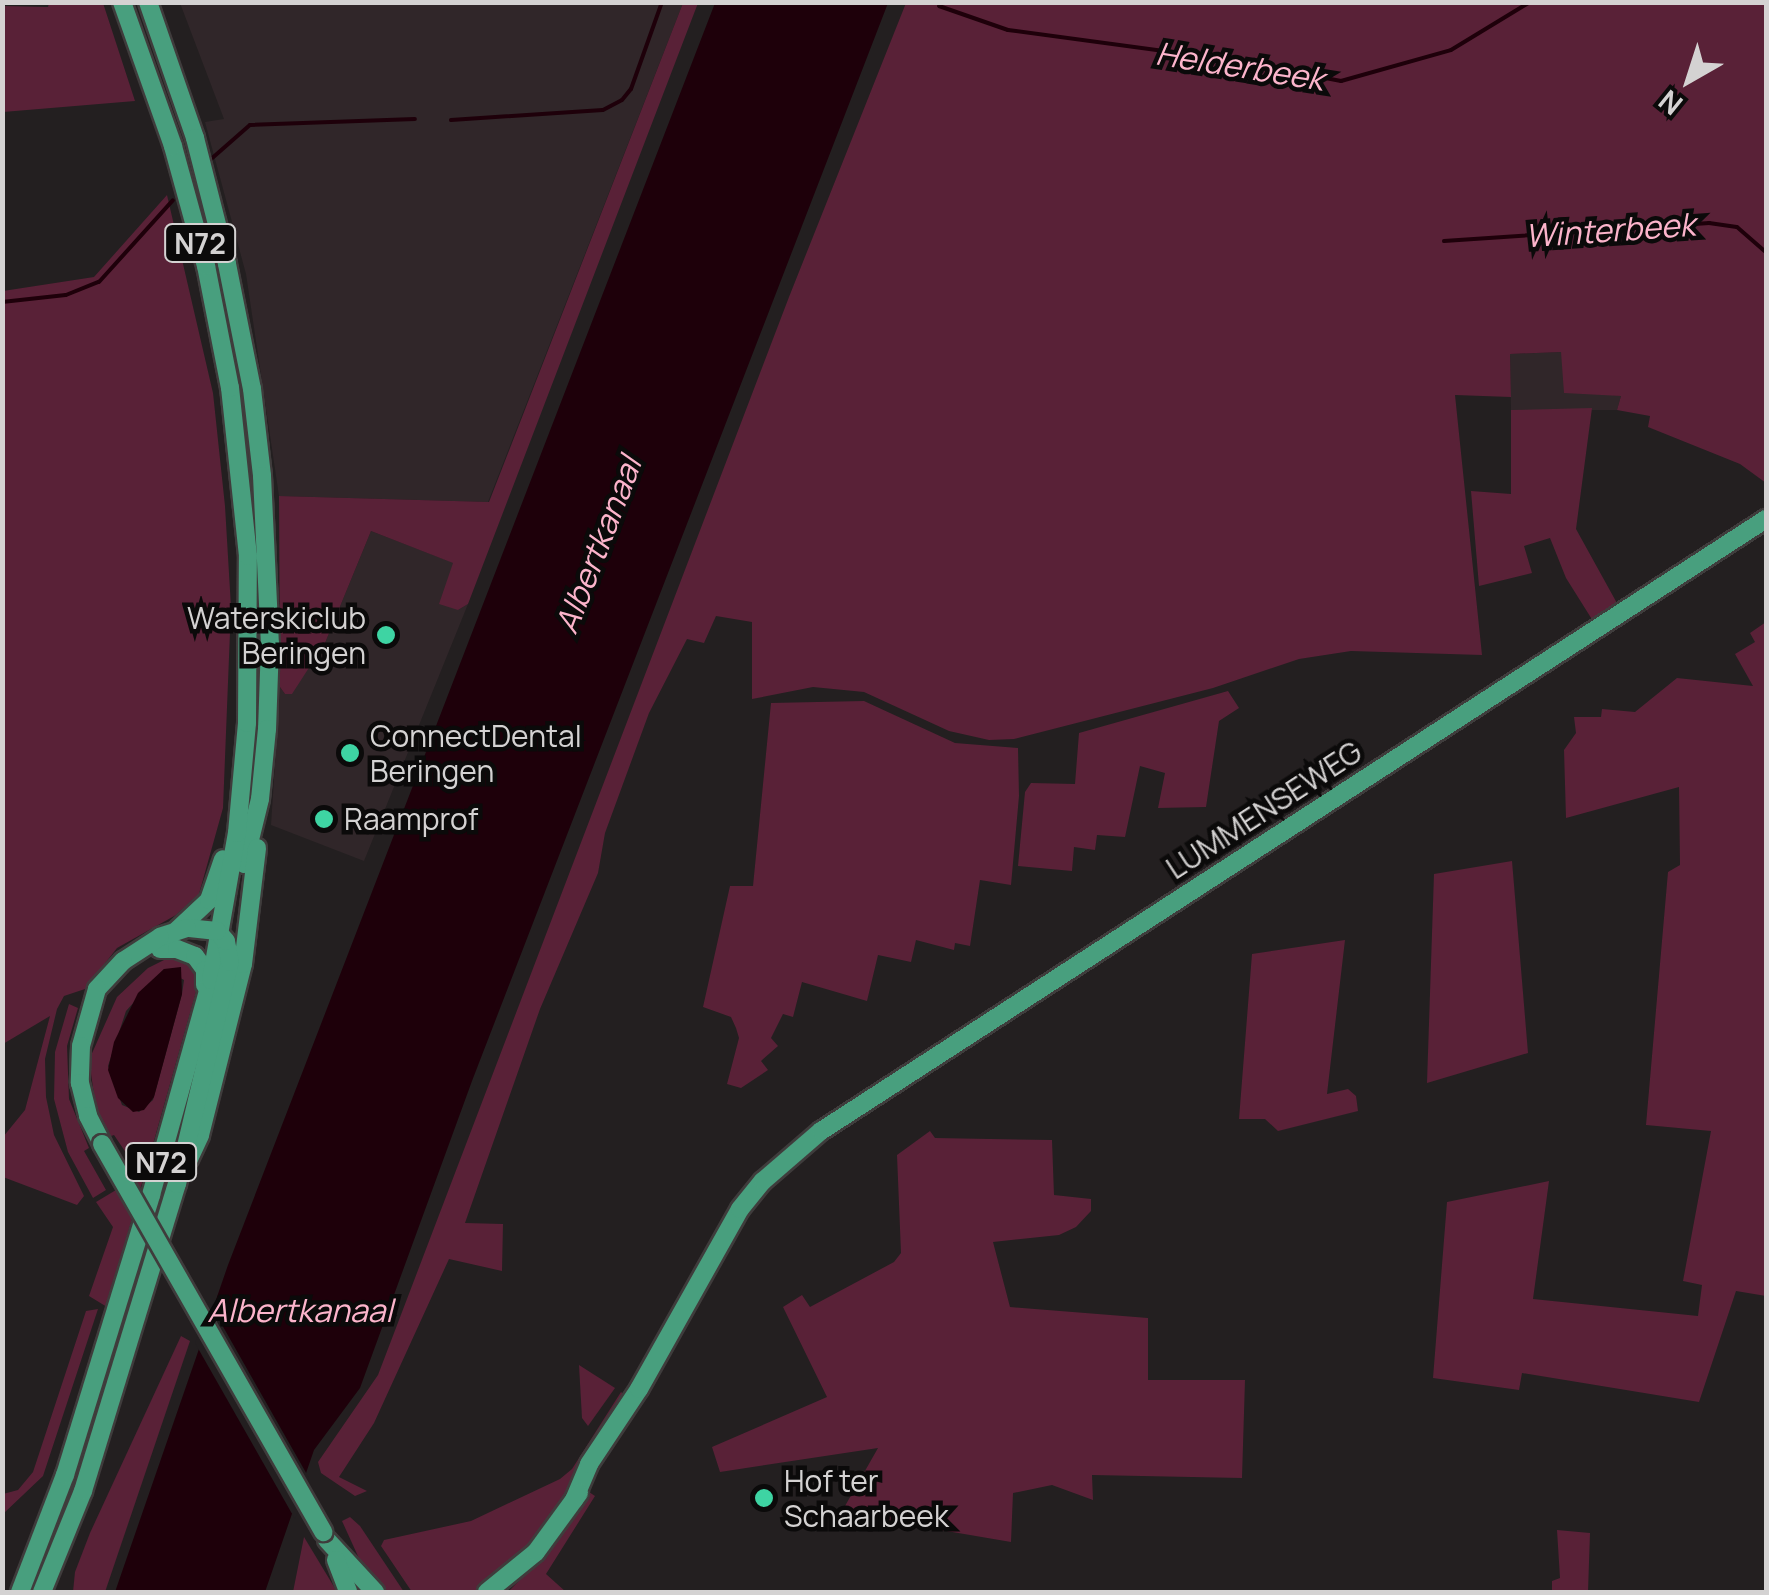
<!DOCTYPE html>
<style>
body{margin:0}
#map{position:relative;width:1769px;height:1595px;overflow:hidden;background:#231f20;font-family:Manrope,sans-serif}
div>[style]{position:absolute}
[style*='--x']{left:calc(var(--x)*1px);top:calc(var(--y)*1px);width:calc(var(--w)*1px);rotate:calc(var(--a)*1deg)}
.built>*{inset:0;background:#302629}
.green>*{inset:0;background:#592137}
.water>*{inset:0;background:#1e000a}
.pier>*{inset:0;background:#231f20}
.stream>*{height:4px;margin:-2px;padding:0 2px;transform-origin:2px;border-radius:2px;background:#1e000a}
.roads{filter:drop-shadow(2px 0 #3f3c3c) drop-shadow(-2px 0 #3f3c3c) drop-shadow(0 2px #3f3c3c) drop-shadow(0 -2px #3f3c3c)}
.major>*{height:18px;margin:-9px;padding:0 9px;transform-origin:9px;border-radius:9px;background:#489f7e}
.bridges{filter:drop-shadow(2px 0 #3f3c3c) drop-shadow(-2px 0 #3f3c3c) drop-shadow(0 2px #3f3c3c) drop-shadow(0 -2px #3f3c3c)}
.major-bridge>*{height:18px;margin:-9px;padding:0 9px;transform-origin:9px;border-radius:9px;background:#489f7e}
.dots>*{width:28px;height:28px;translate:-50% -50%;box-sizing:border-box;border:5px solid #0b0a0a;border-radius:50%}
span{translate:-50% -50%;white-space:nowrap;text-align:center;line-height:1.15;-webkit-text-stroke:9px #0b0a0a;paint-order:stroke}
.shield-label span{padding:2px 8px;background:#0b0a0a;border:2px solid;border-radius:8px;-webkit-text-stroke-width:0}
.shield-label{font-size:28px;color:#d4d2d2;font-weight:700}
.poi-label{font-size:30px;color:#d4d2d2}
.right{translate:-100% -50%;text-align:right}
.left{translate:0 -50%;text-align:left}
.street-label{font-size:30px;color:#d4d2d2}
.water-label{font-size:32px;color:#fcb4cb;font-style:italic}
.frame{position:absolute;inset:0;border:5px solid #d4d2d2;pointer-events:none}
.north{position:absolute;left:1639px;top:30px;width:100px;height:100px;-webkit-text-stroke:8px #0b0a0a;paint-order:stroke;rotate:219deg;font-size:28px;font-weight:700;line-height:40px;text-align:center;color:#d4d2d2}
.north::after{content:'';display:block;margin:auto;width:35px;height:45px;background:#d4d2d2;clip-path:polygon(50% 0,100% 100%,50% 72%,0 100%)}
</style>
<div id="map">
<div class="built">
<i style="clip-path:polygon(180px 3px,683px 3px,488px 502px,279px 496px,246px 274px,205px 122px,224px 119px)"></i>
<i style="clip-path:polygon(1561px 352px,1596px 393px,1621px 396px,1617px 410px,1511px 410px,1510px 354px)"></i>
<i style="clip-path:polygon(371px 531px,454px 563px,458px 610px,468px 604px,364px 861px,271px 825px,280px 687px,285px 694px,325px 643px)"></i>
</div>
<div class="green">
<i style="clip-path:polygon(49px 3px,103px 3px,135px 101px,3px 112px,3px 6px,48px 7px)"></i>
<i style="clip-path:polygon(683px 3px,698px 3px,468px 604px,458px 610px,439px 604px,453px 563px,371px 531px,325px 643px,292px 694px,285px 694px,280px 687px,279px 496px,489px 502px)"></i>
<i style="clip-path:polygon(906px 3px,1766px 3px,1766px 483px,1740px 464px,1648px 427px,1650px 416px,1617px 410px,1621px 396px,1564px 393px,1561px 352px,1510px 354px,1511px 397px,1455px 395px,1482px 655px,1351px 651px,1299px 659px,1213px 688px,1014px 739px,989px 740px,949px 731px,864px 692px,813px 687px,752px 699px,752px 622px,716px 616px,704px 643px,687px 639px,649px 713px,605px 833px,598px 873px,540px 1009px,465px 1223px,503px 1224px,502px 1271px,449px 1259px,374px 1423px,339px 1477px,367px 1491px,355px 1496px,321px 1473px,318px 1462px,378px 1375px,789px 297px)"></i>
<i style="clip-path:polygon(167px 195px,213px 393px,225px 506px,231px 607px,223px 808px,199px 894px,176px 915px,117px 948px,85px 989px,64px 996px,57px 1009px,45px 1059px,46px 1097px,54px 1135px,84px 1196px,77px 1205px,3px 1177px,3px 1137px,25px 1110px,50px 1016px,3px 1044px,3px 291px,94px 277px)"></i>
<i style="clip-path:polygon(1592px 408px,1576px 529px,1618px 605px,1593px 621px,1566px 578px,1550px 538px,1524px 546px,1532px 573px,1479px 586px,1471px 491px,1511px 494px,1511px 410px)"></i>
<i style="clip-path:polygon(1766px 622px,1766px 1296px,1736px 1291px,1699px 1402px,1522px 1373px,1519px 1390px,1433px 1378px,1447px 1202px,1549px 1181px,1533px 1299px,1698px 1316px,1702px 1285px,1683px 1281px,1711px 1131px,1646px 1125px,1668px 872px,1680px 865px,1679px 787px,1566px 818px,1564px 750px,1576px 733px,1574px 717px,1601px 717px,1602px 709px,1635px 712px,1677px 678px,1753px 686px,1735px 654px,1755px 642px,1750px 633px)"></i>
<i style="clip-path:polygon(1228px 691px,1239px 708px,1219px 721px,1206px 807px,1158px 808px,1165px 773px,1140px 766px,1125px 837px,1097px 835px,1095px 850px,1074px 847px,1072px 871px,1018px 866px,1025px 792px,1031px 783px,1075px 784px,1079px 733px)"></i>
<i style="clip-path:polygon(864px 701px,955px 743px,1018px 748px,1019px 796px,1011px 885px,980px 880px,970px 946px,955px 943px,954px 950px,916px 940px,911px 962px,878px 955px,867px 1001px,802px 982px,793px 1017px,783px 1014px,771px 1038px,778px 1046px,761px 1061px,768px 1070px,741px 1088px,727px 1084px,739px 1038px,736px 1028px,731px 1017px,703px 1007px,730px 886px,753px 886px,771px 703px)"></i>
<i style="clip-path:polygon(1512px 861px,1528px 1053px,1427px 1083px,1434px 874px)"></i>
<i style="clip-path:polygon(1345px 940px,1327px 1094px,1348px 1089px,1356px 1096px,1358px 1111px,1278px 1131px,1265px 1119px,1239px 1119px,1252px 954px)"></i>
<i style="clip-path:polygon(evenodd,172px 956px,191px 964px,198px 985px,107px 1307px,89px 1296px,113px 1227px,96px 1202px,141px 1175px,114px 1135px,108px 1137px,97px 1115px,89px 1060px,117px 997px,148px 968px,172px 956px,164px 969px,184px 980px,182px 994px,153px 1100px,139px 1112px,122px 1105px,108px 1066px,126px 1011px,164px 969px)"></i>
<i style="clip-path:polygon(69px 1004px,78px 1008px,67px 1046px,69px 1099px,89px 1148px,84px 1151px,106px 1190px,93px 1198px,68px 1152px,54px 1099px,55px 1052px)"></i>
<i style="clip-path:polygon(930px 1131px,935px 1138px,1052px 1140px,1054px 1195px,1091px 1199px,1091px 1211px,1076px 1227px,1059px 1235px,993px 1242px,1010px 1307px,1148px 1318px,1148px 1380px,1245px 1380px,1242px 1478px,1092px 1475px,1093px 1500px,1052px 1485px,1013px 1493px,1011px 1542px,841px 1513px,878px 1448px,720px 1472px,712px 1447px,827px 1397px,783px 1307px,802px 1295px,810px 1307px,894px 1262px,901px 1253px,897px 1155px)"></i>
<i style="clip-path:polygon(98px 1309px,43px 1476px,3px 1514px,3px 1494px,18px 1490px,33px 1472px,86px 1311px)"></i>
<i style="clip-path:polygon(181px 1336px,190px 1341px,105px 1592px,73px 1592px,75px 1572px,90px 1533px)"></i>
<i style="clip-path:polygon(579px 1365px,615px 1388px,588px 1426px,582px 1418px)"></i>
<i style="clip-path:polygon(621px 1392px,627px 1397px,534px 1545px,476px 1592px,412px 1592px,381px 1546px,384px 1540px,471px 1521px,560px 1479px,572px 1469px)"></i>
<i style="clip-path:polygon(589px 1492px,595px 1496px,546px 1574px,566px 1592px,508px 1592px,555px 1544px)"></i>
<i style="clip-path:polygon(350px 1517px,360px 1526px,404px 1592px,384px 1592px,367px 1576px,342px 1521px)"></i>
<i style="clip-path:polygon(1557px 1530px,1590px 1533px,1588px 1592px,1552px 1592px,1552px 1581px,1560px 1578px)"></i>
<i style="clip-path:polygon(304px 1537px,336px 1590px,337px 1592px,293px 1592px)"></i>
</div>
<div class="water">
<i style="clip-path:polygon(715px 3px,888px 3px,472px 1081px,360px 1388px,314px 1450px,265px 1592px,115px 1592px,228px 1265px)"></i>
<i style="clip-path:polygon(181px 967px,182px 994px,154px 1097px,144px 1110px,133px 1112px,118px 1098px,108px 1070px,114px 1042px,138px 993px,164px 969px)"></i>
</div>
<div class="pier">
<i style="clip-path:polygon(209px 1302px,309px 1478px,295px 1519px,195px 1343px)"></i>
</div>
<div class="stream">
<i style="--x:939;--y:6;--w:73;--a:19.2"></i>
<i style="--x:1008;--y:30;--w:230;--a:7.7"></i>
<i style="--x:1236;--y:61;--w:107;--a:10.8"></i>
<i style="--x:1341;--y:81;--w:114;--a:-15.7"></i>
<i style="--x:1451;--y:50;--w:92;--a:-31.3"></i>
<i style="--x:451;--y:120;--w:152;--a:-3.8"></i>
<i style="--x:603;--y:110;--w:21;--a:-28"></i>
<i style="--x:622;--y:100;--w:14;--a:-51"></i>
<i style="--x:631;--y:89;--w:92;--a:-70.4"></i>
<i style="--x:210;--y:160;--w:53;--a:-41.2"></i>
<i style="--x:250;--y:125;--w:165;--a:-2.1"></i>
<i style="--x:1444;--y:241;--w:266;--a:-3.9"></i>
<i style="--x:1709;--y:223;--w:28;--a:8"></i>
<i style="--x:1737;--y:227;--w:38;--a:41"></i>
<i style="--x:2;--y:302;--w:64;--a:-6.2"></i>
<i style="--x:66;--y:295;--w:35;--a:-22"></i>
<i style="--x:99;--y:282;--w:110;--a:-47.9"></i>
</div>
<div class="roads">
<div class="major">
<i style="--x:148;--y:2;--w:144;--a:70.9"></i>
<i style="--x:195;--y:138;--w:130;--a:75.7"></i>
<i style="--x:227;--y:264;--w:127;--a:78.7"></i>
<i style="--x:252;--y:389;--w:88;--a:83.4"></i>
<i style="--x:262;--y:476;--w:168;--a:87.3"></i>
<i style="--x:270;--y:644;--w:85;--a:92"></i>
<i style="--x:267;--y:729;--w:70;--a:95.7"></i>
<i style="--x:260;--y:799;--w:67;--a:103.8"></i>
<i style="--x:176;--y:931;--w:45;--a:-43.2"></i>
<i style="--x:209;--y:900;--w:43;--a:-71.1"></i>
<i style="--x:160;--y:949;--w:17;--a:0"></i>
<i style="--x:177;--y:949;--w:19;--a:21"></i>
<i style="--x:195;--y:956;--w:17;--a:54"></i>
<i style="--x:205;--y:970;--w:15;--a:90"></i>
<i style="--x:189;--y:1159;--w:26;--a:-65"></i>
<i style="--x:200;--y:1135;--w:176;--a:-75.9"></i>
<i style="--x:243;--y:964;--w:117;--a:-83.1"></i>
<i style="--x:574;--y:1500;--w:39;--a:-67"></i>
<i style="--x:589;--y:1464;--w:90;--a:-56.3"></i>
<i style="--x:639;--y:1389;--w:206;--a:-60.7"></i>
<i style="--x:740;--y:1209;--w:36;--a:-51"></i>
<i style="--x:763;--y:1181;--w:77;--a:-40.8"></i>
<i style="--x:821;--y:1131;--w:1126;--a:-32.93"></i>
<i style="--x:327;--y:1540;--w:71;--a:47.3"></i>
<i style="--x:336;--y:1560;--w:34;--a:69"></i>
<i style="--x:20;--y:1592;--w:125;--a:-69"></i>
<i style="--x:65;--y:1475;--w:293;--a:-72.9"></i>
<i style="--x:151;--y:1195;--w:223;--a:-74.4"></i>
<i style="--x:211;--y:980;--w:149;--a:-80"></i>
<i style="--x:237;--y:833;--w:110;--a:-84.8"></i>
<i style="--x:247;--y:723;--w:167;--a:-89.7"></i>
<i style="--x:248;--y:556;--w:169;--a:-96.1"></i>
<i style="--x:230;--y:388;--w:124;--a:-101.1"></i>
<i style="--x:206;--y:266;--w:124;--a:-105.4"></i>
<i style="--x:173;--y:146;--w:153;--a:-109.5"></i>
<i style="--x:42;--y:1592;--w:109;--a:-67.9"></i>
<i style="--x:83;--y:1491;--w:321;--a:-73"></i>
<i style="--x:177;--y:1184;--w:228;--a:-76.6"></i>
<i style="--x:230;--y:962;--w:21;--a:-101"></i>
<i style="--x:226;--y:941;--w:13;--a:-132"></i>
<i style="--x:217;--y:931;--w:30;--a:-174"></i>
<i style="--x:187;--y:928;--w:28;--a:162"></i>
<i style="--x:160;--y:937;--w:44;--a:147"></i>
<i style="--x:123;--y:961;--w:38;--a:133"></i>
<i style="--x:97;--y:989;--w:59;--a:105.7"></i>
<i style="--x:81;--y:1046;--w:37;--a:92"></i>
<i style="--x:80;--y:1083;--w:34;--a:76"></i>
<i style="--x:88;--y:1116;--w:31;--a:63"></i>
<i style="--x:487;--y:1592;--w:63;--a:-39.2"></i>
<i style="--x:536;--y:1552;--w:73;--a:-53.9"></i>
</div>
</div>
<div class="bridges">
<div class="major-bridge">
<i style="--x:102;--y:1144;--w:447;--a:60.3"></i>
</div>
</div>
<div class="dots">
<i style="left:386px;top:635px;background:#3ed4a3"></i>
<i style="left:350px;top:753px;background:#3ed4a3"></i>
<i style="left:324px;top:819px;background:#3ed4a3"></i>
<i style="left:764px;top:1498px;background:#3ed4a3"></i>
</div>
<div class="shield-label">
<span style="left:200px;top:243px">N72</span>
<span style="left:161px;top:1162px">N72</span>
</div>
<div class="poi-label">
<span class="right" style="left:366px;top:635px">Waterskiclub<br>Beringen</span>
<span class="left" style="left:370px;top:753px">ConnectDental<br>Beringen</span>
<span class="left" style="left:344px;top:819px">Raamprof</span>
<span class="left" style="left:784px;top:1498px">Hof ter<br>Schaarbeek</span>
</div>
<div class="street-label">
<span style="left:1264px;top:810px;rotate:-33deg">LUMMENSEWEG</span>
</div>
<div class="water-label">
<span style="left:1240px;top:66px;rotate:9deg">Helderbeek</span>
<span style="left:1610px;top:230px;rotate:-4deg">Winterbeek</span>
<span style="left:598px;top:545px;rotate:-69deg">Albertkanaal</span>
<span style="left:300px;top:1310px">Albertkanaal</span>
</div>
<div class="frame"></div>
<div class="north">N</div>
</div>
